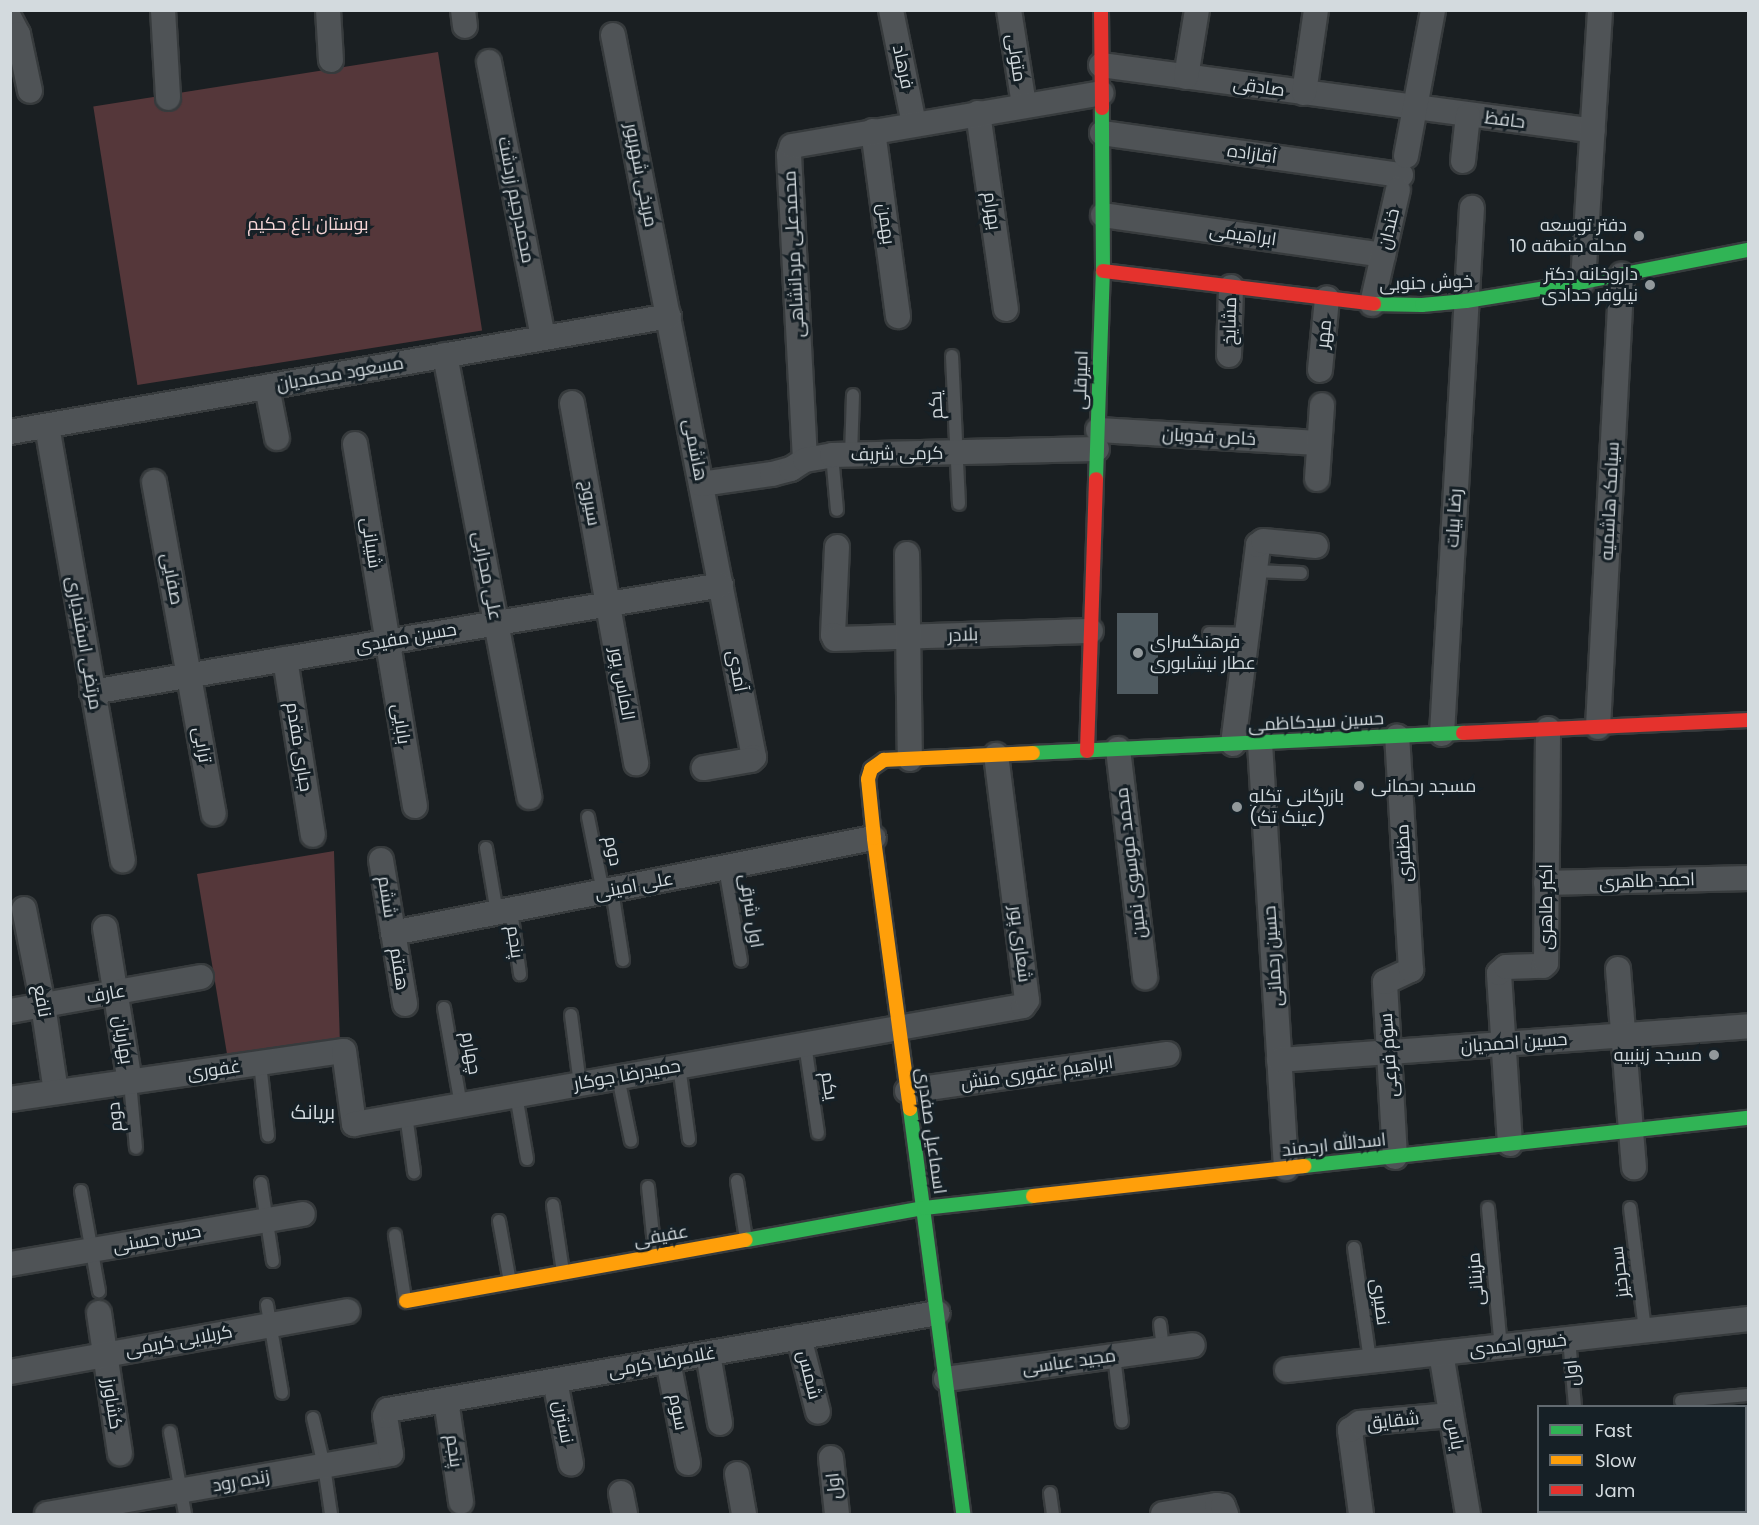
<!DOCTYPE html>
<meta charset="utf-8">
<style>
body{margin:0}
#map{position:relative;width:1759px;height:1525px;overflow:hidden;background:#1a1f22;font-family:Poppins,Cairo,sans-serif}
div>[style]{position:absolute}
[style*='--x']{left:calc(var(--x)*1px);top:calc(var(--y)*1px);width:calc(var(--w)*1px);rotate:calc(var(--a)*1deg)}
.green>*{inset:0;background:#55373a;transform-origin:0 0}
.building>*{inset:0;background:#4f5a60;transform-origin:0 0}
.roads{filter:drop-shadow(2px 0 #373b3d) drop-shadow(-2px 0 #373b3d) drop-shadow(0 2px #373b3d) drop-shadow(0 -2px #373b3d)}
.lane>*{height:12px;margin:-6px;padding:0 6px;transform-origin:6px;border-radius:6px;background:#4f5356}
.street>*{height:24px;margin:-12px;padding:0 12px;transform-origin:12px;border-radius:12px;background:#4f5356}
.fast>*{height:14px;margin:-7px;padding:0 7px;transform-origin:7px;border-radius:7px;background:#30b455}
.slow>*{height:14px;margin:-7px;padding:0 7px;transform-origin:7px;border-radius:7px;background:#ff9f0a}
.jam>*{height:14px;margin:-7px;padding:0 7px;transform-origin:7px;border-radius:7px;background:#e5322d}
.dots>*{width:16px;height:16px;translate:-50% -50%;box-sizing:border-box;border:3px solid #162026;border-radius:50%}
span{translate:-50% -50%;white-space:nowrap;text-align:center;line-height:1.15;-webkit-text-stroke:6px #162026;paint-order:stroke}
.street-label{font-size:18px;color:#d3dade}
.park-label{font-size:18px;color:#f6d6d7}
.poi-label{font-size:18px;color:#d3dade}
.right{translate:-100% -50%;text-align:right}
.left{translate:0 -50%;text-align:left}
.neighbourhood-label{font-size:20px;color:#d3dade}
.frame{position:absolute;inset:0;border:12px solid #d3dade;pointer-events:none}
.legend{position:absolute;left:1537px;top:1405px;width:210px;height:108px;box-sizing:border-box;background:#162026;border:2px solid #626a70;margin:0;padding:8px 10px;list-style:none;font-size:18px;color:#d3dade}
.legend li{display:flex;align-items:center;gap:12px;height:30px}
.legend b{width:30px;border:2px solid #626a70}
</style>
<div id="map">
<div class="green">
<i style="left:438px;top:52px;width:282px;height:349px;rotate:81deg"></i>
<i style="clip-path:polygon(334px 851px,340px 1045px,228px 1060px,197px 874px)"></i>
</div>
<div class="building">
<i style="left:1117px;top:613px;width:41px;height:81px"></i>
</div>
<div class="roads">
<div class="lane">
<i style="--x:952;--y:356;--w:148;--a:87.3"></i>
<i style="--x:832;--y:455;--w:55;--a:84.8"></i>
<i style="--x:851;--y:455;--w:60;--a:-88.1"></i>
<i style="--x:1255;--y:571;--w:46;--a:2.5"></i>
<i style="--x:1209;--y:633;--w:39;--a:1"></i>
<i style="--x:588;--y:817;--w:76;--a:78.7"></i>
<i style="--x:486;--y:848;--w:66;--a:80.4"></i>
<i style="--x:725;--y:868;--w:94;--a:80.2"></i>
<i style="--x:612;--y:890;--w:71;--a:81.1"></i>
<i style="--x:511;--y:910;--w:65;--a:82"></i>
<i style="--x:444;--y:1008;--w:98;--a:80.1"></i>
<i style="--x:571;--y:1015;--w:70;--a:82.6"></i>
<i style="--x:805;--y:1044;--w:90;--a:81.7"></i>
<i style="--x:260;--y:1063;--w:73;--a:83.7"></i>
<i style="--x:679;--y:1066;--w:74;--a:82.2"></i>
<i style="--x:618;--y:1077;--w:65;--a:78.5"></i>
<i style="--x:130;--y:1082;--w:66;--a:84.8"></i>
<i style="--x:516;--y:1095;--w:65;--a:80.2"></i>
<i style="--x:406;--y:1115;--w:58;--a:82"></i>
<i style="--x:737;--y:1181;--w:59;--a:81.2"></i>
<i style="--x:261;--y:1183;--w:79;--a:81.3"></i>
<i style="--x:648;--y:1187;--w:68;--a:84.1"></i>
<i style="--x:81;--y:1191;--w:102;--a:79.8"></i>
<i style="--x:553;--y:1205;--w:68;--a:81.5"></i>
<i style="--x:1488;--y:1208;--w:140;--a:84.7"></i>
<i style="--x:1630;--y:1208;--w:124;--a:83"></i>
<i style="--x:499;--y:1221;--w:62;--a:79.8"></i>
<i style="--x:395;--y:1235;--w:65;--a:81.1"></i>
<i style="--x:1354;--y:1248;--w:114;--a:81.9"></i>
<i style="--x:267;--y:1305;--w:89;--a:80.3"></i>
<i style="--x:1160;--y:1324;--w:25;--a:83"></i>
<i style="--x:1569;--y:1339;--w:67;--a:84.9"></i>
<i style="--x:1114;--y:1356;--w:66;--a:83.1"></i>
<i style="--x:1681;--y:1401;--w:67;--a:-5.1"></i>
<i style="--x:313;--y:1418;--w:49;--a:77.1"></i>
<i style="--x:324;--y:1466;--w:49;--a:81.7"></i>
<i style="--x:170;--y:1432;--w:83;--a:79.6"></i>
<i style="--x:1746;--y:1432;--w:2;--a:0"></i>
<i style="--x:1050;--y:1493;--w:21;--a:82"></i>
<i style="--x:1587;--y:1512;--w:2;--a:63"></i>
</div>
<div class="street">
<i style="--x:163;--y:10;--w:88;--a:86.7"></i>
<i style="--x:328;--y:10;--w:50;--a:86.6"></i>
<i style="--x:463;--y:10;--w:16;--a:83"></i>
<i style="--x:891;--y:10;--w:116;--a:78.6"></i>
<i style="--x:1009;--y:10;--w:96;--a:81"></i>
<i style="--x:10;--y:19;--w:17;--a:62"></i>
<i style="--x:18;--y:34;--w:58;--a:78.1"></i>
<i style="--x:613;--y:35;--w:736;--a:78.95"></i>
<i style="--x:754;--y:757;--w:4;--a:135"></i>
<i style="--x:751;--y:760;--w:48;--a:170.3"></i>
<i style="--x:489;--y:62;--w:281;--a:78.9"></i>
<i style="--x:1101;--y:65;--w:496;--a:7.6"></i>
<i style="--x:1186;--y:77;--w:68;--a:-80.7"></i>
<i style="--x:1304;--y:93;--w:84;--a:-81.8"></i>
<i style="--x:978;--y:113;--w:198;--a:81.9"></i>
<i style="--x:873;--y:131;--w:187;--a:82.3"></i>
<i style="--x:1102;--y:133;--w:302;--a:8"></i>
<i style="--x:1406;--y:156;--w:148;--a:-79.5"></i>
<i style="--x:1463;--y:161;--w:46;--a:-83.8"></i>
<i style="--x:1103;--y:215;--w:283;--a:8.1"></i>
<i style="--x:1583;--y:282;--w:273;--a:-86.4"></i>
<i style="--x:1372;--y:304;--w:117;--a:-77.2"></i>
<i style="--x:445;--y:355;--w:450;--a:79.2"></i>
<i style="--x:1229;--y:355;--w:68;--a:-88.3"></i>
<i style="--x:1320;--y:370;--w:72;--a:-84.4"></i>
<i style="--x:267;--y:387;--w:52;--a:78.9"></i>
<i style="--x:572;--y:403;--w:366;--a:79.9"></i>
<i style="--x:47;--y:426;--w:441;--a:80.1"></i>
<i style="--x:1098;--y:430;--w:221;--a:3.4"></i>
<i style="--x:10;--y:432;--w:669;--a:-9.98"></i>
<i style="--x:355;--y:444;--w:367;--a:80.6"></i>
<i style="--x:805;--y:460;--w:305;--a:-93"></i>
<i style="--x:789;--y:155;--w:9;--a:-72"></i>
<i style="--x:792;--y:146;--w:314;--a:-9.7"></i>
<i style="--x:1317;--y:479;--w:74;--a:-86.1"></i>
<i style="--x:154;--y:482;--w:337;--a:79.8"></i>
<i style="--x:701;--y:484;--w:72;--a:-8"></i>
<i style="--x:772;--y:474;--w:20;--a:-15"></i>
<i style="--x:791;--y:469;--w:17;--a:-33"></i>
<i style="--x:805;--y:460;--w:27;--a:-10"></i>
<i style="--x:832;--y:455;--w:265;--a:-1.3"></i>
<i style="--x:837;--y:547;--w:88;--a:92.6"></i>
<i style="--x:833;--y:635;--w:4;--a:63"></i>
<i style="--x:835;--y:639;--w:256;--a:-1.8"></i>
<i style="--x:907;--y:554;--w:205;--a:89.2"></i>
<i style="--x:285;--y:659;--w:178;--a:81"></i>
<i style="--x:92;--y:692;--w:638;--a:-9.65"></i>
<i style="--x:1598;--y:727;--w:453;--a:-87"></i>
<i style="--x:1442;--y:734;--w:527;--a:-86.74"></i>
<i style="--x:1260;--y:743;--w:426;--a:86.5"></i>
<i style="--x:1233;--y:744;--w:201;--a:-82.8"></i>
<i style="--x:1258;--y:545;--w:6;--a:-39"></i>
<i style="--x:1263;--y:541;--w:53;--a:5.4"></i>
<i style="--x:1118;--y:749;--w:230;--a:83.2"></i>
<i style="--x:381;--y:860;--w:146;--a:80.5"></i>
<i style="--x:1546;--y:883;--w:202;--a:-1.4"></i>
<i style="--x:24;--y:909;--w:98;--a:78.8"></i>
<i style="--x:43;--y:1005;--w:88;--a:81.5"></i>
<i style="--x:105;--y:928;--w:156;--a:80.8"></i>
<i style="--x:393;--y:933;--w:490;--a:-11.2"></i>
<i style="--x:1618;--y:969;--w:199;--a:85.4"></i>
<i style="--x:10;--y:1011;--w:194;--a:-10.1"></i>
<i style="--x:1279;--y:1060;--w:470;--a:-4.1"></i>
<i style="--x:907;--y:1091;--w:263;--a:-8.1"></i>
<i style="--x:10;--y:1099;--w:337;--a:-8.2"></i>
<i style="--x:344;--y:1051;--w:74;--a:82.2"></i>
<i style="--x:354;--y:1124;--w:679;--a:-10"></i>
<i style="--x:1023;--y:1006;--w:7;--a:-56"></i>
<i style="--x:1027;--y:1000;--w:247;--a:-97.2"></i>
<i style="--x:1510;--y:1144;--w:171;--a:-93.7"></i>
<i style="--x:1499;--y:973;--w:9;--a:-41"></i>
<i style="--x:1506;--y:967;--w:37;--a:-2"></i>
<i style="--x:1543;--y:966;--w:4;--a:-45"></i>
<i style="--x:1546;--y:963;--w:234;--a:-89.5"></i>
<i style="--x:1395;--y:1157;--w:175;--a:-93.3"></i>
<i style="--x:1385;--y:982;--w:29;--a:-25"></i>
<i style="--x:1411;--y:970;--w:234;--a:-93.4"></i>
<i style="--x:10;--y:1264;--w:297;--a:-9.7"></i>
<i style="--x:99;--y:1313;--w:142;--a:81.5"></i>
<i style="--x:799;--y:1337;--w:77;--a:75.8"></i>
<i style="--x:1441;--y:1353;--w:163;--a:80.5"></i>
<i style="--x:708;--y:1354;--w:70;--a:80.1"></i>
<i style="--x:668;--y:1361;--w:104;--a:78.9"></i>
<i style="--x:1287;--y:1370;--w:464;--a:-6.3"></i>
<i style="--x:10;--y:1372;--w:343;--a:-10.2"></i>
<i style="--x:946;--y:1379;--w:249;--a:-7.8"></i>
<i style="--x:555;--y:1381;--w:84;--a:79"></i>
<i style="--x:446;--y:1400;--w:103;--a:81.6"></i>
<i style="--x:831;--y:1458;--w:56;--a:83.9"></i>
<i style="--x:737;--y:1474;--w:41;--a:80.1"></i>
<i style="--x:621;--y:1493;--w:21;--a:79"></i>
<i style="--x:47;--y:1514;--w:349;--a:-9.9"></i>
<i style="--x:391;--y:1454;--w:38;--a:-99"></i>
<i style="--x:385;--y:1416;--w:7;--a:-63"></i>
<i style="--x:388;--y:1410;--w:558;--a:-10.02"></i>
<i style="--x:1163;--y:1514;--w:55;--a:-9.5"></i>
<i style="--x:1217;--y:1505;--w:6;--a:9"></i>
<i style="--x:1223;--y:1506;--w:9;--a:69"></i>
<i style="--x:1361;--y:1514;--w:85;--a:-97.5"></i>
<i style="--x:1350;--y:1430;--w:12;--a:-35"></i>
<i style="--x:1360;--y:1423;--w:91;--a:-5"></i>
</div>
<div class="fast">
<i style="--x:1374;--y:304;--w:48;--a:1.2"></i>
<i style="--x:1422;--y:305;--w:44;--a:-5.2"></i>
<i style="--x:1466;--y:301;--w:119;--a:-9.2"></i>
<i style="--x:1583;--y:282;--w:168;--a:-11"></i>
<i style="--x:1096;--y:479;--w:208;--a:-88.1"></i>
<i style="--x:1103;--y:271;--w:163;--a:-90.4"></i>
<i style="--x:1033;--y:753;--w:430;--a:-2.7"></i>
<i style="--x:910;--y:1109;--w:408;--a:82.5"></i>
<i style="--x:1304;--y:1166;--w:447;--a:-6.2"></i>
<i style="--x:746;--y:1240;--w:181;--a:-10.2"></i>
<i style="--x:924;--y:1208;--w:110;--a:-6.3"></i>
</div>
<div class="slow">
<i style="--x:910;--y:1109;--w:273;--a:-97.6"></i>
<i style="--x:874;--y:838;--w:59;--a:-95.8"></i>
<i style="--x:868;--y:779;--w:10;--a:-73"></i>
<i style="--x:871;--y:769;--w:16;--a:-35"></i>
<i style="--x:884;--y:760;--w:149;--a:-2.7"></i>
<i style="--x:1033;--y:1196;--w:273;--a:-6.3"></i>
<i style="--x:406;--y:1301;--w:345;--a:-10.2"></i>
</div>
<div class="jam">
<i style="--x:1101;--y:10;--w:98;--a:89.4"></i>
<i style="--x:1103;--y:271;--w:273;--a:6.9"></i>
<i style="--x:1463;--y:733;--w:285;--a:-2.6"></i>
<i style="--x:1087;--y:751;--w:272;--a:-88.1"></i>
</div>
</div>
<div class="dots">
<i style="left:1639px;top:236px;background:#92999c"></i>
<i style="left:1650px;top:285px;background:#92999c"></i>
<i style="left:1138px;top:653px;background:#92999c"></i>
<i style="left:1359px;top:786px;background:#92999c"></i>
<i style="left:1237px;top:807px;background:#92999c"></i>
<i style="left:1714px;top:1055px;background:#92999c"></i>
</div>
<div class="street-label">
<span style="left:1016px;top:58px;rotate:81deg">متولی</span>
<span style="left:903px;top:67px;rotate:78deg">فرهاد</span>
<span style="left:1259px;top:87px;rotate:8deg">صادقی</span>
<span style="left:1505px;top:120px;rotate:7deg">حافظ</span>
<span style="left:1252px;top:154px;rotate:8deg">آقازاده</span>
<span style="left:641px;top:175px;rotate:79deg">مریخی شهریور</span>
<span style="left:516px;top:200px;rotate:79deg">محمدرحیم زردشت</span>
<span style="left:992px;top:211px;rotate:82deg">بهرام</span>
<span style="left:886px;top:224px;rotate:82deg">بهمن</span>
<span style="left:1389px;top:229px;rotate:-77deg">خندان</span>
<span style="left:1243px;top:235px;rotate:8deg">ابراهیمی</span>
<span style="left:794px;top:254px;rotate:-93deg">محمدعلی مردانشاهی</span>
<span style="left:1426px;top:283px;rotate:-2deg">خوش جنوبی</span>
<span style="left:1230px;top:321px;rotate:-89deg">مشایخ</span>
<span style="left:1324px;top:334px;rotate:-84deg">مهر</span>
<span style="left:340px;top:374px;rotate:-10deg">مسعود محمدیان</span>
<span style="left:1081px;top:380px;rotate:-88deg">امیرقلی</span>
<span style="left:936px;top:405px;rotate:-93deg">یکم</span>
<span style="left:1209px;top:437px;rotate:3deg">خاص فدویان</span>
<span style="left:695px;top:450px;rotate:79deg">هاشمی</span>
<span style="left:897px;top:454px;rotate:-1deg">کرمی شریف</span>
<span style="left:1610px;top:501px;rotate:-87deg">سیامک هاشمیه</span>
<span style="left:590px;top:503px;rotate:80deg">سیروج</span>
<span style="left:1454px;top:518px;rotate:-87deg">رضا بیات</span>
<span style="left:371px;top:543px;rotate:81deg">شیبانی</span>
<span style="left:487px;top:576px;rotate:79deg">علی محرابی</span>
<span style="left:172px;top:579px;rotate:79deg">صفایی</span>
<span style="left:963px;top:635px;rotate:-2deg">بلادر</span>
<span style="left:406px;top:638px;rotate:-10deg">حسین مفیدی</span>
<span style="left:84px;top:643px;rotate:80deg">مرتضی اسفندیاری</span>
<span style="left:737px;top:671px;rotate:79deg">آمدی</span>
<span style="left:622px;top:684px;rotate:80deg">الماس پور</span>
<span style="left:1316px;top:722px;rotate:-3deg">حسین سیدکاظمی</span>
<span style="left:401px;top:724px;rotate:81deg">بابایی</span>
<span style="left:202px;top:745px;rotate:80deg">ترابی</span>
<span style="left:299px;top:747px;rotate:81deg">جباری مقدم</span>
<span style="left:613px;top:851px;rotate:79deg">دوم</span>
<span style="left:1404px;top:853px;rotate:-93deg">مظفری</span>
<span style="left:1131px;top:863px;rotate:-97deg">محمد موسوی نمین</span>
<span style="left:1647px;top:881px;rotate:-2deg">احمد طاهری</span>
<span style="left:634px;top:886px;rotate:-11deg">علی امینی</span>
<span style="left:387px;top:897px;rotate:81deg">ششم</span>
<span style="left:1546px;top:907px;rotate:-90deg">اکبر طاهری</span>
<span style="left:751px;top:911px;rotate:81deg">اول شرقی</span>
<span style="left:515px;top:942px;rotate:82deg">پنجم</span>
<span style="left:1020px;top:944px;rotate:83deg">شعاری پور</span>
<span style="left:1273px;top:956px;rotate:-94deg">حسین رحمانی</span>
<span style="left:399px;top:969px;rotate:81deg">هفتم</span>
<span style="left:106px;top:994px;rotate:-10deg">عارف</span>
<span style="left:42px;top:1001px;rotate:80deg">نافع</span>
<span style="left:123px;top:1040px;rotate:81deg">بهاریان</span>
<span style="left:1514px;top:1043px;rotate:-4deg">حسین احمدیان</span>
<span style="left:471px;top:1053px;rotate:80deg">چهارم</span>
<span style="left:1389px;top:1055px;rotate:-94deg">سوم فرعی</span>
<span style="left:214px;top:1070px;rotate:-8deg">غفوری</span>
<span style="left:1037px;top:1073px;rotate:-8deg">ابراهیم غفوری منش</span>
<span style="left:627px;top:1075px;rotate:-10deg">حمیدرضا جوکار</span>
<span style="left:829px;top:1086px;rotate:81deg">یکم</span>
<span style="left:115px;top:1117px;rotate:-95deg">دوم</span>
<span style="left:931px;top:1131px;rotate:82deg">اسماعیل صفدری</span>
<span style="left:1334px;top:1145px;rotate:-6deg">اسدالله ارجمند</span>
<span style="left:661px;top:1236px;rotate:-10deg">عفیفی</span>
<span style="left:157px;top:1239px;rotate:-10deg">حسن حسنی</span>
<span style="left:1620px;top:1272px;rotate:-97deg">سحرخیز</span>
<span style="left:1476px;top:1279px;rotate:-95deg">مزینانی</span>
<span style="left:1380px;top:1302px;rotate:82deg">نصیری</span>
<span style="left:179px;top:1341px;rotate:-10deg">کربلایی کریمی</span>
<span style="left:1518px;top:1345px;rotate:-6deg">خسرو احمدی</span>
<span style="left:662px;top:1362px;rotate:-10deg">غلامرضا کرمی</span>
<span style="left:1069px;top:1362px;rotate:-8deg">مجید عباسی</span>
<span style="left:1572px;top:1373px;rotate:-96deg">اول</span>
<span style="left:809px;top:1375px;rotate:76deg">شمس</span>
<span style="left:112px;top:1404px;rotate:81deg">کشاورز</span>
<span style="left:678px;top:1412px;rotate:79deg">سوم</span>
<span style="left:1393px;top:1421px;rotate:-6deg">شقایق</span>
<span style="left:563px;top:1422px;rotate:79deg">نسترن</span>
<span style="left:1455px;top:1434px;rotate:80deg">یاس</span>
<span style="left:454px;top:1451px;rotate:82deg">پنجم</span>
<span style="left:241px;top:1481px;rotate:-10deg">زنده رود</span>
<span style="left:834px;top:1486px;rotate:-96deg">اول</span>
</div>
<div class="park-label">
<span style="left:308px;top:224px">بوستان باغ حکیم</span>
</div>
<div class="poi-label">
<span class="right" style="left:1627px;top:236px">دفتر توسعه<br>محله منطقه 10</span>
<span class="right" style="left:1638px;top:285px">داروخانه دکتر<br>نیلوفر حدادی</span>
<span class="left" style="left:1150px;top:653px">فرهنگسرای<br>عطار نیشابوری</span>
<span class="left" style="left:1371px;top:786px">مسجد رحمانی</span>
<span class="left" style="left:1249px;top:807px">بازرگانی تکلو<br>(عینک تک)</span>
<span class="right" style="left:1702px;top:1055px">مسجد زینبیه</span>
</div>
<div class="neighbourhood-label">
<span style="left:313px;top:1112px">بریانک</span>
</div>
<div class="frame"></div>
<ul class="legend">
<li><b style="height:8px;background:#30b455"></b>Fast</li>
<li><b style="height:8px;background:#ff9f0a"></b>Slow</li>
<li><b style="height:8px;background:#e5322d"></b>Jam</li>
</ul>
</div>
